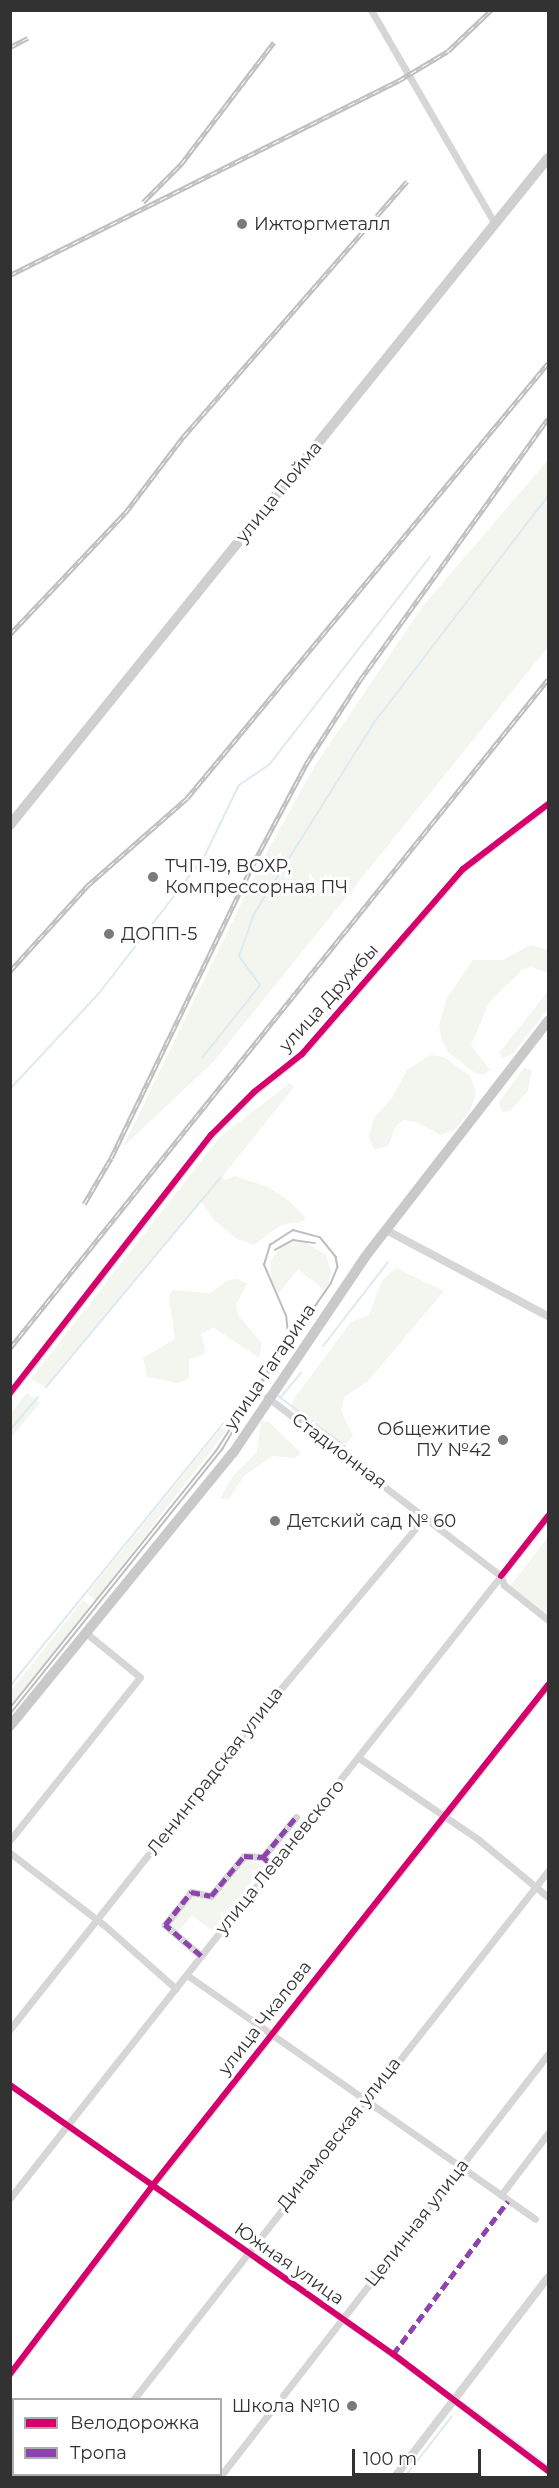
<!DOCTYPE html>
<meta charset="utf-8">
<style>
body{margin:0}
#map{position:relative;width:559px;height:2488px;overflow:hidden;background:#fff;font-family:Montserrat,sans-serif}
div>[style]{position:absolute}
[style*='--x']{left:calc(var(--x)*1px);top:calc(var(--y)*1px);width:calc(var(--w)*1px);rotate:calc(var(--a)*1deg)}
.green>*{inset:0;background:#f2f6ee}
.stream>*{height:2px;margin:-1px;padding:0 1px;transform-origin:1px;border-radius:1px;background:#dceaf2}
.minor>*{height:7px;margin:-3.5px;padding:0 3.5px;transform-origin:3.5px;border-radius:3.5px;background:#d6d6d6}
.tertiary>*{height:8px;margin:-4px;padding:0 4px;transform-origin:4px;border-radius:4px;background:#d6d6d6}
.secondary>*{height:10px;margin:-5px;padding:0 5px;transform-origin:5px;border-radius:5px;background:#cfcfcf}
.primary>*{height:10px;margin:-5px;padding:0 5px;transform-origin:5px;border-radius:5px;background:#c9c9c9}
.tram>*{height:1.5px;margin:-0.75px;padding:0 0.75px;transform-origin:0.75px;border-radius:0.75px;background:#bebebe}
.rail>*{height:4.5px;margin-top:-2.25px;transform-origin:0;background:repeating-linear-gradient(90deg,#fff 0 7px,#bebebe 0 14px);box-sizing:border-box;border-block:2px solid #bebebe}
.quiet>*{height:4.5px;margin-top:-2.25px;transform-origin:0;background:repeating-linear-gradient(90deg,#8e44ad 0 9px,transparent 0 13.5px)}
.cycleway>*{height:6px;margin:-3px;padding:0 3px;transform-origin:3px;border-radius:3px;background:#d6006c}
.dots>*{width:16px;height:16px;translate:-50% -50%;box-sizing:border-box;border:3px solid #fff;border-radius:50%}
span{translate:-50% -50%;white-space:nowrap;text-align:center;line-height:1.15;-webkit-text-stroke:6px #fff;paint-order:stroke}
.poi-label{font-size:18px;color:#323232}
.left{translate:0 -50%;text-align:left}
.right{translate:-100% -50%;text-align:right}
.street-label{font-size:18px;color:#323232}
.frame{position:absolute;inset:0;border:12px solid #323232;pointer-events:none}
.legend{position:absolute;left:12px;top:2398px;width:210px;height:78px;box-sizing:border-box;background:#fff;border:2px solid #adadad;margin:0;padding:8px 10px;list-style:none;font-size:18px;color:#323232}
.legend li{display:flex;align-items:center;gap:12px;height:30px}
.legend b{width:30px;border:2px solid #adadad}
.scale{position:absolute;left:352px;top:2449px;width:129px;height:27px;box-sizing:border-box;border:3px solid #323232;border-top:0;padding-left:8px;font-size:18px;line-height:21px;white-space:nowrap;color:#323232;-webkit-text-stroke:4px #fff;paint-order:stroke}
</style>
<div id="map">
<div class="green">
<i style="clip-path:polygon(548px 460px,548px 647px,214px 1061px,123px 1147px,262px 861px,316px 764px,423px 606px)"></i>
<i style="clip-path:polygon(530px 945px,548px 950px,548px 973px,531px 967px,522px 970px,489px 1003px,471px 1045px,490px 1070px,483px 1075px,475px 1073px,449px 1053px,442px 1040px,439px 1026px,447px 998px,473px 960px,503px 960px)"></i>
<i style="clip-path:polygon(548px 991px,548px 1009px,513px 1053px,502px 1059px,500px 1052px)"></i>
<i style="clip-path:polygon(430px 1055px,444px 1057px,470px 1076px,476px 1093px,470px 1111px,455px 1129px,441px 1135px,416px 1122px,403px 1120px,396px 1126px,388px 1146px,374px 1149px,369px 1137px,374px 1118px,392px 1098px,407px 1070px)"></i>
<i style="clip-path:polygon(524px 1068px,532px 1070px,528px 1091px,510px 1111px,502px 1112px,499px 1102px)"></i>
<i style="clip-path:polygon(290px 1083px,294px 1087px,222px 1177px,226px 1180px,235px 1176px,268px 1187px,289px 1201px,305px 1217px,304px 1221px,281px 1225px,254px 1245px,237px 1239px,214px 1220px,201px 1201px,46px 1387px,31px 1379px,220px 1137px)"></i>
<i style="clip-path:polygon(303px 1241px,326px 1255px,331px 1271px,328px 1284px,324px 1290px,298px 1269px,279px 1293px,271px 1281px,271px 1261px,283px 1244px)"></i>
<i style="clip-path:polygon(396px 1268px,444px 1291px,368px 1381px,344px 1397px,341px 1411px,353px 1436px,346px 1444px,334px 1441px,291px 1410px,293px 1400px,351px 1322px,369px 1315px,381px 1282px)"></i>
<i style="clip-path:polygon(237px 1279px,247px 1284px,236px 1305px,238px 1315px,262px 1343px,259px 1358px,213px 1327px,201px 1334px,206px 1353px,189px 1360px,189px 1378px,179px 1383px,147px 1377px,143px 1358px,175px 1339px,169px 1298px,172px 1290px,210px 1293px,228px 1280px)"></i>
<i style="clip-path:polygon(255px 1381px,248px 1397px,235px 1417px,229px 1414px)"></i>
<i style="clip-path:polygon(27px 1393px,40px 1403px,11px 1438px,11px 1413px)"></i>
<i style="clip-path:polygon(227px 1421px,227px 1430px,95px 1600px,87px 1594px)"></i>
<i style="clip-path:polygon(261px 1421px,269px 1422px,301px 1453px,295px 1458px,272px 1456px,244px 1476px,229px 1499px,220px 1499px,232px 1477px,257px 1452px)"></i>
<i style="clip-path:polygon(548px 1537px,548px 1615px,510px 1586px)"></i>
<i style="clip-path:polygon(83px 1600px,90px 1606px,11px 1705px,11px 1691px)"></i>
<i style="clip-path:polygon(245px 1859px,264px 1866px,212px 1931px,192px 1915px,177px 1934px,168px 1926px,193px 1895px,219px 1895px)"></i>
</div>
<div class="stream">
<i style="--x:202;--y:1058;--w:93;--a:-51.5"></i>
<i style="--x:260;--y:985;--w:36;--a:-126"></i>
<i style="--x:239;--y:956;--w:45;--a:-70.3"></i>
<i style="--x:254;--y:914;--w:224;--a:-57.9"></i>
<i style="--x:373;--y:724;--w:287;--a:-52.5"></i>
<i style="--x:10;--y:1089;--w:132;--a:-47.1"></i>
<i style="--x:100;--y:992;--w:170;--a:-52.4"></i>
<i style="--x:204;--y:857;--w:80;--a:-64.1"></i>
<i style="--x:239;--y:785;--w:36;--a:-34"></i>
<i style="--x:269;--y:765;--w:263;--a:-52.3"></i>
<i style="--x:323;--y:1346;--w:106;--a:-52.3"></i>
<i style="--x:46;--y:1387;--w:273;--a:-50.2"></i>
<i style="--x:278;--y:1396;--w:84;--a:36.7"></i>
<i style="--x:280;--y:1398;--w:33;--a:-50"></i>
<i style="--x:232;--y:1413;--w:42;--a:-49.8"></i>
<i style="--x:10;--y:1430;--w:43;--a:-49.7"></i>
<i style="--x:10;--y:1686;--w:338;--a:-50.9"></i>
<i style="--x:464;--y:2403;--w:105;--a:36.9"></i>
<i style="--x:404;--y:2478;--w:78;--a:-52.3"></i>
</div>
<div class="minor">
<i style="--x:371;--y:10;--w:247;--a:59.9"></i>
<i style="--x:10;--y:1393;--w:327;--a:-52.1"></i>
<i style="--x:211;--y:1135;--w:61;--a:-45"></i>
<i style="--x:254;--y:1092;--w:61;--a:-38.4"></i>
<i style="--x:302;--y:1054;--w:245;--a:-49"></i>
<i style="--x:463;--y:869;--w:107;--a:-37.4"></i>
<i style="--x:267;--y:1397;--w:295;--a:37.4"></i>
<i style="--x:501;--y:1576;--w:9;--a:72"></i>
<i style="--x:504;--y:1585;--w:56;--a:38.5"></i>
<i style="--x:359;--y:1758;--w:145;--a:34.3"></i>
<i style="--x:479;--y:1840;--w:89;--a:39.6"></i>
<i style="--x:10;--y:1840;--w:208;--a:-51.4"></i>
<i style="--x:140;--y:1677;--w:70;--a:-140.8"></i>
<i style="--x:10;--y:1853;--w:118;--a:37.5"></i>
<i style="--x:104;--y:1925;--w:96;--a:41.6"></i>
<i style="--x:263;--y:1857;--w:52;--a:-50.5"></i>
<i style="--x:201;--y:1956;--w:48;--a:-139.3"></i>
<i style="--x:165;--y:1925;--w:42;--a:-51.8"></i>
<i style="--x:191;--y:1892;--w:20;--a:11"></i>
<i style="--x:211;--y:1896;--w:52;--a:-50.5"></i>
<i style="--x:244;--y:1856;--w:19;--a:3"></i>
<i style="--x:263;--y:1857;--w:12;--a:42"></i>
<i style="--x:187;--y:1975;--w:425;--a:35"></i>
<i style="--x:10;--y:2029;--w:415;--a:-51.6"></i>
<i style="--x:268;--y:1704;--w:244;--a:-50"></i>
<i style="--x:10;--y:2085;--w:468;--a:35.1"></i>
<i style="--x:393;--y:2354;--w:194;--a:37"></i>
<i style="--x:501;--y:2195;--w:78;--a:-52.8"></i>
<i style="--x:10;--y:2198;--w:869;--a:-51.73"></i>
<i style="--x:10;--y:2374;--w:236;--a:-52.9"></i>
<i style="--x:152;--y:2186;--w:639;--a:-51.68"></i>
<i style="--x:133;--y:2400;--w:672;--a:-51.89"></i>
<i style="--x:10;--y:2421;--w:5;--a:37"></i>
<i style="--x:83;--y:2474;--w:6;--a:39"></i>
<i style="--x:72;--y:2478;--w:5;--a:-53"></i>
<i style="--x:219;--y:2478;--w:537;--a:-52.19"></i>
</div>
<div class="tertiary">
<i style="--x:386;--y:1230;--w:183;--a:28"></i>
<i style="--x:394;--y:2478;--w:253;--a:-52.5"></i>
</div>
<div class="secondary">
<i style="--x:10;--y:825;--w:857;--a:-51.11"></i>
</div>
<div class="primary">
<i style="--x:10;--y:1726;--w:353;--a:-50.8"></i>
<i style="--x:233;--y:1453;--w:236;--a:-56"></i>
<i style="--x:365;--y:1257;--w:299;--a:-52.2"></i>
</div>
<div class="tram">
<i style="--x:275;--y:1250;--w:21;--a:-29"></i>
<i style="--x:293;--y:1240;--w:22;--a:8"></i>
<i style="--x:10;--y:1708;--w:329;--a:-51.3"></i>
<i style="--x:216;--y:1451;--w:124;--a:-57.2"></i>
<i style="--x:283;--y:1347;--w:14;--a:-69"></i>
<i style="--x:288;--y:1334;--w:18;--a:-96"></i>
<i style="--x:286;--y:1316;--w:56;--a:-113.3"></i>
<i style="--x:264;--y:1265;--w:21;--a:-73"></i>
<i style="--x:270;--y:1245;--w:27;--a:-33"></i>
<i style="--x:293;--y:1230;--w:28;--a:15"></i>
<i style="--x:320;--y:1237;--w:26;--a:51"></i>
<i style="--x:336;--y:1257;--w:10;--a:79"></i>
<i style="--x:338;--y:1267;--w:18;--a:112"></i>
<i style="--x:331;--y:1284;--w:130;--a:124.7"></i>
<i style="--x:257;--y:1391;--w:67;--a:120.4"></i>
<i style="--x:223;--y:1449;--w:341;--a:128.7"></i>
</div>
<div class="rail">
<i style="--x:10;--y:47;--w:20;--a:-27"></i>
<i style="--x:143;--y:202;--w:54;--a:-45"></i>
<i style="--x:181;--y:164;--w:153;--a:-52.7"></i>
<i style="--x:10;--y:275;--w:434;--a:-26.6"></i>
<i style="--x:398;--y:81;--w:58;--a:-31"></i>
<i style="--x:448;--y:51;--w:59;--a:-43.6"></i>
<i style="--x:10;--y:634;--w:167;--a:-46.5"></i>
<i style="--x:125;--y:513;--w:96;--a:-52.7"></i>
<i style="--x:183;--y:437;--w:340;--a:-48.8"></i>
<i style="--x:10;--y:971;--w:115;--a:-47.8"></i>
<i style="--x:87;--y:886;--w:133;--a:-41.3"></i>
<i style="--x:187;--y:798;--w:565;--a:-50.31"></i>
<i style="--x:84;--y:1204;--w:53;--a:-59.6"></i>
<i style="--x:111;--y:1158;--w:329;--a:-64.2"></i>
<i style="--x:254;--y:862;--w:111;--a:-62"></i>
<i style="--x:306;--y:764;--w:100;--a:-57.3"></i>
<i style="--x:360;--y:680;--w:322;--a:-54.3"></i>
<i style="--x:10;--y:1348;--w:858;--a:-51.19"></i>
</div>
<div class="quiet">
<i style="--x:263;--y:1857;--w:52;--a:-50.5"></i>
<i style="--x:201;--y:1956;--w:48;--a:-139.3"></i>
<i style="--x:165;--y:1925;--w:42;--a:-51.8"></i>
<i style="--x:191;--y:1892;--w:20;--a:11"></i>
<i style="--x:211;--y:1896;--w:52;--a:-50.5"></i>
<i style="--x:244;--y:1856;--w:19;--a:3"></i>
<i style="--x:263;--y:1857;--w:12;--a:42"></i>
<i style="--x:393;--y:2354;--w:191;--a:-53.1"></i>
</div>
<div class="cycleway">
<i style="--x:10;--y:1393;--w:327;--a:-52.1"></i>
<i style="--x:211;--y:1135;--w:61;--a:-45"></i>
<i style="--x:254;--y:1092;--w:61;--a:-38.4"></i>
<i style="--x:302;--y:1054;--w:245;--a:-49"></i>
<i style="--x:463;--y:869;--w:107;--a:-37.4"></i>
<i style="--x:501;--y:1576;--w:76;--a:-51.9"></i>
<i style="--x:10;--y:2085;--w:468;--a:35.1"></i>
<i style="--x:393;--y:2354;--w:194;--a:37"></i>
<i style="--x:10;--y:2374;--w:236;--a:-52.9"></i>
<i style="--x:152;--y:2186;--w:639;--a:-51.68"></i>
</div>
<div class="dots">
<i style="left:242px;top:224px;background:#7a7a7a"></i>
<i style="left:153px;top:877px;background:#7a7a7a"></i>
<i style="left:109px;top:934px;background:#7a7a7a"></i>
<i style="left:503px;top:1440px;background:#7a7a7a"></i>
<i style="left:275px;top:1521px;background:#7a7a7a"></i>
<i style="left:352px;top:2406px;background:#7a7a7a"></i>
</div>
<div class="poi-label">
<span class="left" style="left:254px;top:224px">Ижторгметалл</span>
<span class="left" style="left:165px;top:877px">ТЧП-19, ВОХР,<br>Компрессорная ПЧ</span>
<span class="left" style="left:121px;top:934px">ДОПП-5</span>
<span class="right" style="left:491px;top:1440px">Общежитие<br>ПУ №42</span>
<span class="left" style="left:287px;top:1521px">Детский сад № 60</span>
<span class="right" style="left:340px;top:2406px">Школа №10</span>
</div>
<div class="street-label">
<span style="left:279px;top:492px;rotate:-51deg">улица Пойма</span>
<span style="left:329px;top:998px;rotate:-48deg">улица Дружбы</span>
<span style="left:270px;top:1367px;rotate:-56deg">улица Гагарина</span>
<span style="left:339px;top:1451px;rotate:37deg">Стадионная</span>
<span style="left:215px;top:1771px;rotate:-52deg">Ленинградская улица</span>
<span style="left:280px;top:1857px;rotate:-51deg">улица Леваневского</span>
<span style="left:265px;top:2018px;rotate:-52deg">улица Чкалова</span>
<span style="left:339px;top:2134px;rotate:-52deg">Динамовская улица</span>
<span style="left:417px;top:2223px;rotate:-52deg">Целинная улица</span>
<span style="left:289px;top:2264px;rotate:35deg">Южная улица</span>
</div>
<div class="frame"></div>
<ul class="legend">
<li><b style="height:8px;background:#d6006c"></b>Велодорожка</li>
<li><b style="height:8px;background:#8e44ad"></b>Тропа</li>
</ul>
<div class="scale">100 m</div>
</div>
